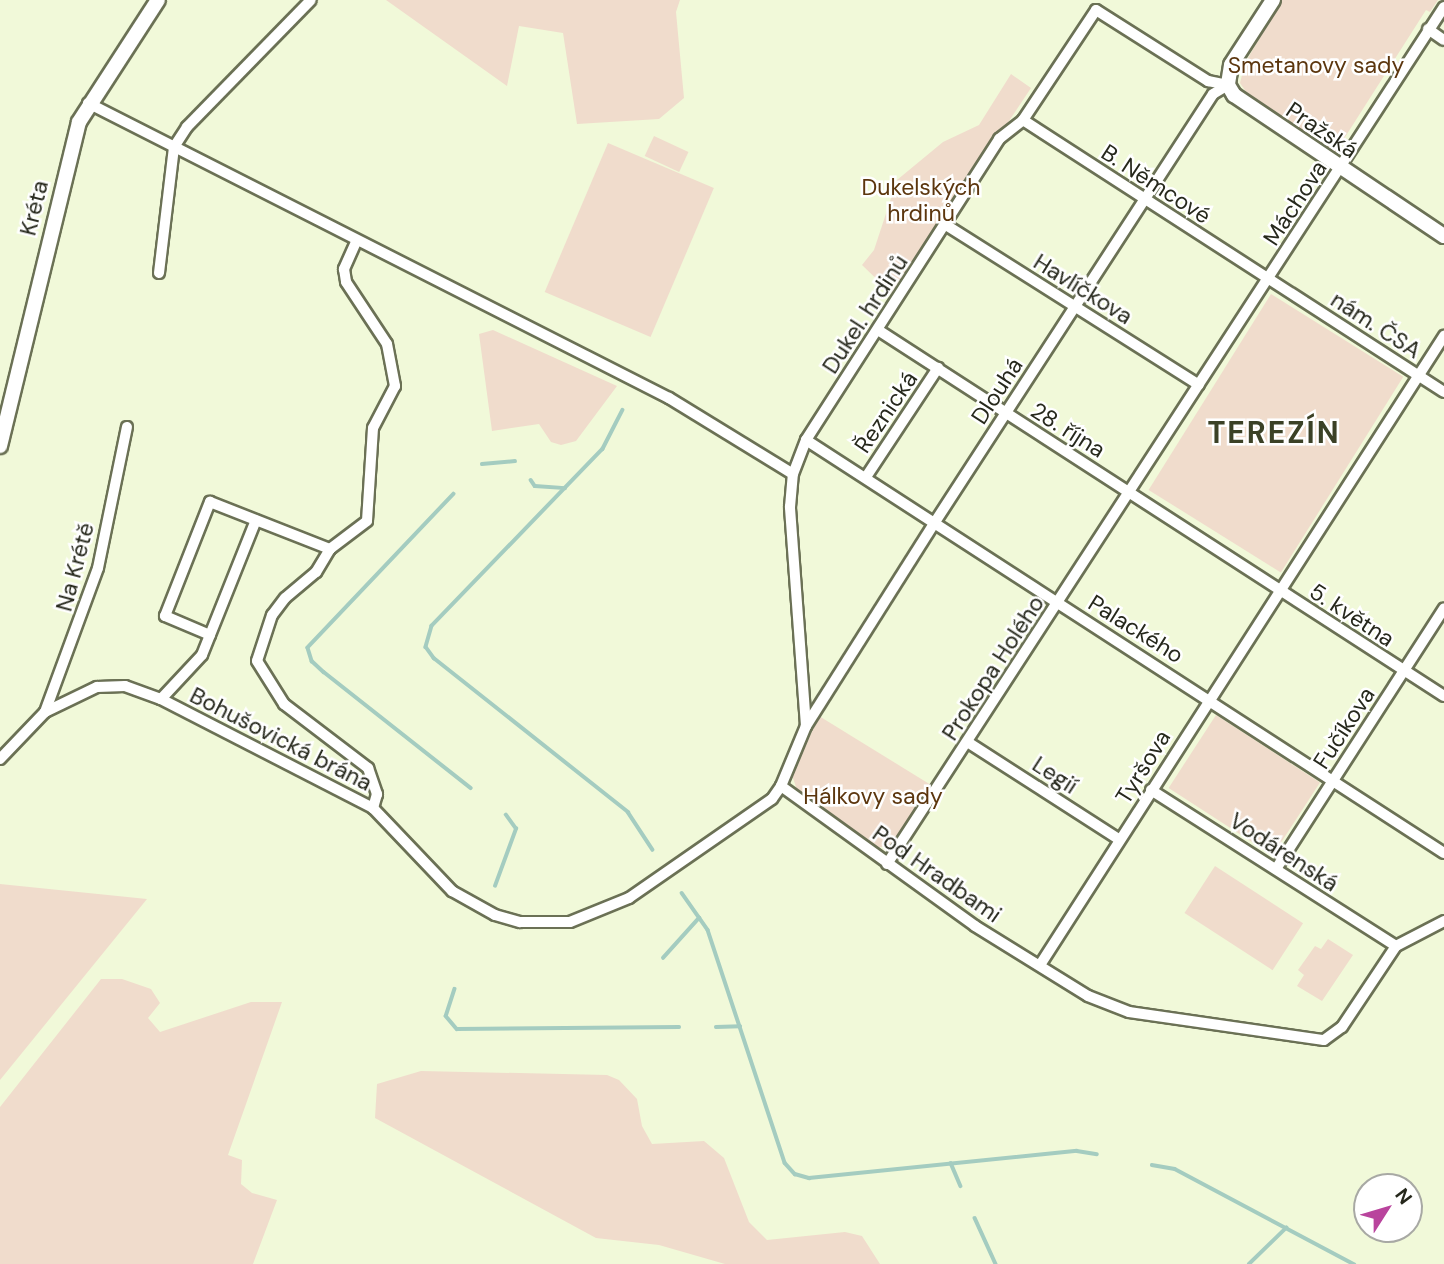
<!DOCTYPE html>
<meta charset="utf-8">
<style>
body{margin:0}
#map{position:relative;width:1444px;height:1264px;overflow:hidden;background:#f1f9d9;font-family:"DM Sans",sans-serif}
div>[style]{position:absolute}
[style*='--x']{left:calc(var(--x)*1px);top:calc(var(--y)*1px);width:calc(var(--w)*1px);rotate:calc(var(--a)*1deg)}
.green>*{inset:0;background:#f0dccc;transform-origin:0 0}
.stream>*{height:3.5px;margin:-1.75px;padding:0 1.75px;transform-origin:1.75px;border-radius:1.75px;background:#a4ccc0}
.roads{filter:drop-shadow(2px 0 #6b7155) drop-shadow(-2px 0 #6b7155) drop-shadow(0 2px #6b7155) drop-shadow(0 -2px #6b7155)}
.street>*{height:10px;margin:-5px;padding:0 5px;transform-origin:5px;border-radius:5px;background:#fff}
.secondary>*{height:14px;margin:-7px;padding:0 7px;transform-origin:7px;border-radius:7px;background:#fff}
span{translate:-50% -50%;white-space:nowrap;text-align:center;line-height:1.15;-webkit-text-stroke:5px #fff;paint-order:stroke}
.park-label{font-size:23px;color:#5c360e}
.street-label{font-size:23px;color:#26281c}
.district-label{font-size:30px;color:#3b4126;font-weight:700;letter-spacing:2px}
.north{position:absolute;left:1353px;top:1173px;width:70px;height:70px;box-sizing:border-box;background:#fff;border:2px solid #a8a9a4;border-radius:50%;rotate:53deg;font-size:19px;font-weight:700;line-height:28px;text-align:center;color:#26281c}
.north::after{content:'';display:block;margin:auto;width:24px;height:32px;background:#b9449d;clip-path:polygon(50% 0,100% 100%,50% 72%,0 100%)}
</style>
<div id="map">
<div class="green">
<i style="clip-path:polygon(386px 0,680px 0,676px 12px,684px 98px,659px 119px,577px 124px,563px 33px,519px 26px,507px 86px)"></i>
<i style="clip-path:polygon(1282px 0,1438px 0,1430px 12px,1426px 10px,1333px 156px,1251px 99px,1240px 83px,1245px 63px)"></i>
<i style="clip-path:polygon(1011px 74px,1031px 88px,893px 295px,862px 265px,874px 250px,897px 180px,943px 142px,979px 125px)"></i>
<i style="left:654px;top:136px;width:38px;height:22px;rotate:25deg"></i>
<i style="left:608px;top:143px;width:115px;height:162px;rotate:23deg"></i>
<i style="left:1271px;top:294px;width:156px;height:231px;rotate:32deg"></i>
<i style="clip-path:polygon(493px 330px,617px 386px,576px 441px,561px 445px,551px 442px,539px 424px,492px 431px,479px 334px)"></i>
<i style="left:1216px;top:715px;width:124px;height:87px;rotate:33deg"></i>
<i style="clip-path:polygon(819px 716px,931px 785px,893px 844px,877px 848px,797px 790px,792px 775px)"></i>
<i style="left:1215px;top:866px;width:105px;height:56px;rotate:33deg"></i>
<i style="clip-path:polygon(0 884px,147px 899px,0 1080px)"></i>
<i style="clip-path:polygon(1328px 939px,1353px 955px,1322px 1001px,1297px 986px,1304px 975px,1298px 970px,1315px 946px,1321px 949px)"></i>
<i style="clip-path:polygon(101px 979px,122px 979px,151px 989px,160px 1003px,148px 1018px,160px 1032px,251px 1002px,282px 1002px,228px 1155px,242px 1160px,241px 1184px,252px 1193px,277px 1200px,253px 1264px,0 1264px,0 1107px)"></i>
<i style="clip-path:polygon(421px 1071px,607px 1075px,619px 1080px,637px 1099px,642px 1126px,652px 1144px,704px 1141px,724px 1158px,749px 1222px,767px 1240px,845px 1232px,862px 1236px,880px 1264px,725px 1264px,659px 1245px,596px 1238px,375px 1118px,377px 1084px)"></i>
</div>
<div class="stream">
<i style="--x:623;--y:410;--w:44;--a:117.1"></i>
<i style="--x:603;--y:449;--w:246;--a:134"></i>
<i style="--x:432;--y:626;--w:22;--a:106"></i>
<i style="--x:426;--y:647;--w:14;--a:54"></i>
<i style="--x:434;--y:658;--w:248;--a:38.4"></i>
<i style="--x:628;--y:812;--w:45;--a:56.7"></i>
<i style="--x:482;--y:464;--w:33;--a:-5"></i>
<i style="--x:531;--y:480;--w:7;--a:56"></i>
<i style="--x:535;--y:486;--w:30;--a:4"></i>
<i style="--x:454;--y:494;--w:212;--a:133.5"></i>
<i style="--x:308;--y:648;--w:14;--a:73"></i>
<i style="--x:312;--y:661;--w:16;--a:43"></i>
<i style="--x:324;--y:672;--w:187;--a:38.3"></i>
<i style="--x:495;--y:886;--w:61;--a:-69.8"></i>
<i style="--x:516;--y:829;--w:17;--a:-126"></i>
<i style="--x:682;--y:893;--w:45;--a:54.9"></i>
<i style="--x:708;--y:930;--w:245;--a:71.7"></i>
<i style="--x:785;--y:1163;--w:15;--a:48"></i>
<i style="--x:795;--y:1174;--w:15;--a:16"></i>
<i style="--x:809;--y:1178;--w:269;--a:-5.8"></i>
<i style="--x:1077;--y:1151;--w:20;--a:9"></i>
<i style="--x:663;--y:958;--w:54;--a:-48"></i>
<i style="--x:455;--y:989;--w:28;--a:108"></i>
<i style="--x:446;--y:1016;--w:17;--a:50"></i>
<i style="--x:457;--y:1029;--w:222;--a:-0.5"></i>
<i style="--x:716;--y:1027;--w:24;--a:-2"></i>
<i style="--x:951;--y:1163;--w:25;--a:67"></i>
<i style="--x:1152;--y:1165;--w:23;--a:10"></i>
<i style="--x:1175;--y:1169;--w:203;--a:28"></i>
<i style="--x:975;--y:1218;--w:51;--a:65.5"></i>
<i style="--x:1249;--y:1264;--w:52;--a:-44.2"></i>
</div>
<div class="roads">
<div class="street">
<i style="--x:1428;--y:29;--w:19;--a:35"></i>
<i style="--x:88;--y:103;--w:652;--a:26.92"></i>
<i style="--x:669;--y:398;--w:145;--a:31.5"></i>
<i style="--x:1023;--y:120;--w:501;--a:32.87"></i>
<i style="--x:946;--y:225;--w:299;--a:32.3"></i>
<i style="--x:356;--y:242;--w:30;--a:114"></i>
<i style="--x:344;--y:269;--w:13;--a:81"></i>
<i style="--x:346;--y:282;--w:74;--a:56.5"></i>
<i style="--x:387;--y:344;--w:43;--a:79.2"></i>
<i style="--x:395;--y:386;--w:47;--a:117.6"></i>
<i style="--x:373;--y:428;--w:93;--a:93.7"></i>
<i style="--x:367;--y:521;--w:46;--a:142.9"></i>
<i style="--x:330;--y:549;--w:27;--a:121"></i>
<i style="--x:316;--y:572;--w:40;--a:140"></i>
<i style="--x:285;--y:598;--w:21;--a:127"></i>
<i style="--x:272;--y:615;--w:48;--a:108.1"></i>
<i style="--x:257;--y:661;--w:51;--a:57.9"></i>
<i style="--x:284;--y:704;--w:106;--a:37.3"></i>
<i style="--x:368;--y:768;--w:28;--a:71"></i>
<i style="--x:377;--y:794;--w:15;--a:106"></i>
<i style="--x:159;--y:273;--w:127;--a:-83.2"></i>
<i style="--x:174;--y:147;--w:24;--a:-57"></i>
<i style="--x:187;--y:127;--w:177;--a:-45.7"></i>
<i style="--x:878;--y:330;--w:674;--a:32.89"></i>
<i style="--x:806;--y:440;--w:760;--a:32.92"></i>
<i style="--x:866;--y:477;--w:131;--a:-56.6"></i>
<i style="--x:210;--y:635;--w:49;--a:-157.1"></i>
<i style="--x:165;--y:616;--w:123;--a:-68.5"></i>
<i style="--x:210;--y:502;--w:129;--a:21.4"></i>
<i style="--x:161;--y:699;--w:60;--a:-47"></i>
<i style="--x:202;--y:655;--w:145;--a:-68.2"></i>
<i style="--x:45;--y:712;--w:153;--a:-69.8"></i>
<i style="--x:98;--y:568;--w:144;--a:-78.4"></i>
<i style="--x:806;--y:726;--w:220;--a:-94.2"></i>
<i style="--x:790;--y:507;--w:33;--a:-85"></i>
<i style="--x:793;--y:474;--w:36;--a:-69"></i>
<i style="--x:806;--y:440;--w:358;--a:-57.3"></i>
<i style="--x:999;--y:139;--w:31;--a:-38"></i>
<i style="--x:1023;--y:120;--w:132;--a:-56.4"></i>
<i style="--x:1096;--y:10;--w:133;--a:32.4"></i>
<i style="--x:1208;--y:81;--w:20;--a:11"></i>
<i style="--x:969;--y:743;--w:179;--a:32.7"></i>
<i style="--x:0;--y:759;--w:65;--a:-46.2"></i>
<i style="--x:45;--y:712;--w:58;--a:-25.7"></i>
<i style="--x:97;--y:687;--w:28;--a:-2"></i>
<i style="--x:125;--y:686;--w:38;--a:20"></i>
<i style="--x:161;--y:699;--w:238;--a:27.2"></i>
<i style="--x:373;--y:808;--w:115;--a:46.4"></i>
<i style="--x:452;--y:891;--w:49;--a:29.2"></i>
<i style="--x:495;--y:915;--w:26;--a:16"></i>
<i style="--x:520;--y:922;--w:50;--a:0"></i>
<i style="--x:570;--y:922;--w:64;--a:-22.1"></i>
<i style="--x:629;--y:898;--w:174;--a:-34.7"></i>
<i style="--x:772;--y:799;--w:16;--a:-55"></i>
<i style="--x:781;--y:786;--w:65;--a:-67.4"></i>
<i style="--x:806;--y:726;--w:241;--a:-57.7"></i>
<i style="--x:935;--y:522;--w:510;--a:-56.99"></i>
<i style="--x:1213;--y:94;--w:17;--a:-31"></i>
<i style="--x:781;--y:786;--w:239;--a:35.8"></i>
<i style="--x:975;--y:926;--w:133;--a:31.8"></i>
<i style="--x:1088;--y:996;--w:44;--a:21.3"></i>
<i style="--x:1129;--y:1012;--w:197;--a:8.2"></i>
<i style="--x:1324;--y:1040;--w:22;--a:-36"></i>
<i style="--x:1342;--y:1027;--w:97;--a:-56.3"></i>
<i style="--x:1396;--y:946;--w:54;--a:-27.5"></i>
<i style="--x:1151;--y:790;--w:290;--a:32.5"></i>
<i style="--x:887;--y:864;--w:1022;--a:-56.98"></i>
<i style="--x:1276;--y:869;--w:310;--a:-57.2"></i>
<i style="--x:1040;--y:965;--w:748;--a:-57.29"></i>
</div>
<div class="secondary">
<i style="--x:1273;--y:0;--w:77;--a:122.9"></i>
<i style="--x:1231;--y:65;--w:20;--a:99"></i>
<i style="--x:1228;--y:85;--w:12;--a:59"></i>
<i style="--x:1234;--y:95;--w:253;--a:33.9"></i>
<i style="--x:0;--y:446;--w:333;--a:-76.3"></i>
<i style="--x:79;--y:122;--w:145;--a:-57.1"></i>
</div>
</div>
<div class="park-label">
<span style="left:1316px;top:65px">Smetanovy sady</span>
<span style="left:921px;top:200px">Dukelských<br>hrdinů</span>
<span style="left:873px;top:796px">Hálkovy sady</span>
</div>
<div class="street-label">
<span style="left:1322px;top:130px;rotate:34deg">Pražská</span>
<span style="left:1156px;top:184px;rotate:33deg">B. Němcové</span>
<span style="left:1295px;top:203px;rotate:-57deg">Máchova</span>
<span style="left:34px;top:208px;rotate:-76deg">Kréta</span>
<span style="left:1083px;top:289px;rotate:32deg">Havlíčkova</span>
<span style="left:865px;top:314px;rotate:-57deg">Dukel. hrdinů</span>
<span style="left:1376px;top:325px;rotate:33deg">nám. ČSA</span>
<span style="left:997px;top:391px;rotate:-57deg">Dlouhá</span>
<span style="left:886px;top:412px;rotate:-56deg">Řeznická</span>
<span style="left:1068px;top:430px;rotate:32deg">28. října</span>
<span style="left:75px;top:567px;rotate:-75deg">Na Krétě</span>
<span style="left:1352px;top:615px;rotate:33deg">5. května</span>
<span style="left:1136px;top:629px;rotate:32deg">Palackého</span>
<span style="left:993px;top:668px;rotate:-57deg">Prokopa Holého</span>
<span style="left:1344px;top:728px;rotate:-57deg">Fučíkova</span>
<span style="left:281px;top:739px;rotate:27deg">Bohušovická brána</span>
<span style="left:1143px;top:767px;rotate:-58deg">Tyršova</span>
<span style="left:1055px;top:775px;rotate:33deg">Legií</span>
<span style="left:1284px;top:852px;rotate:33deg">Vodárenská</span>
<span style="left:937px;top:874px;rotate:35deg">Pod Hradbami</span>
</div>
<div class="district-label">
<span style="left:1274px;top:433px">TEREZÍN</span>
</div>
<div class="north">N</div>
</div>
